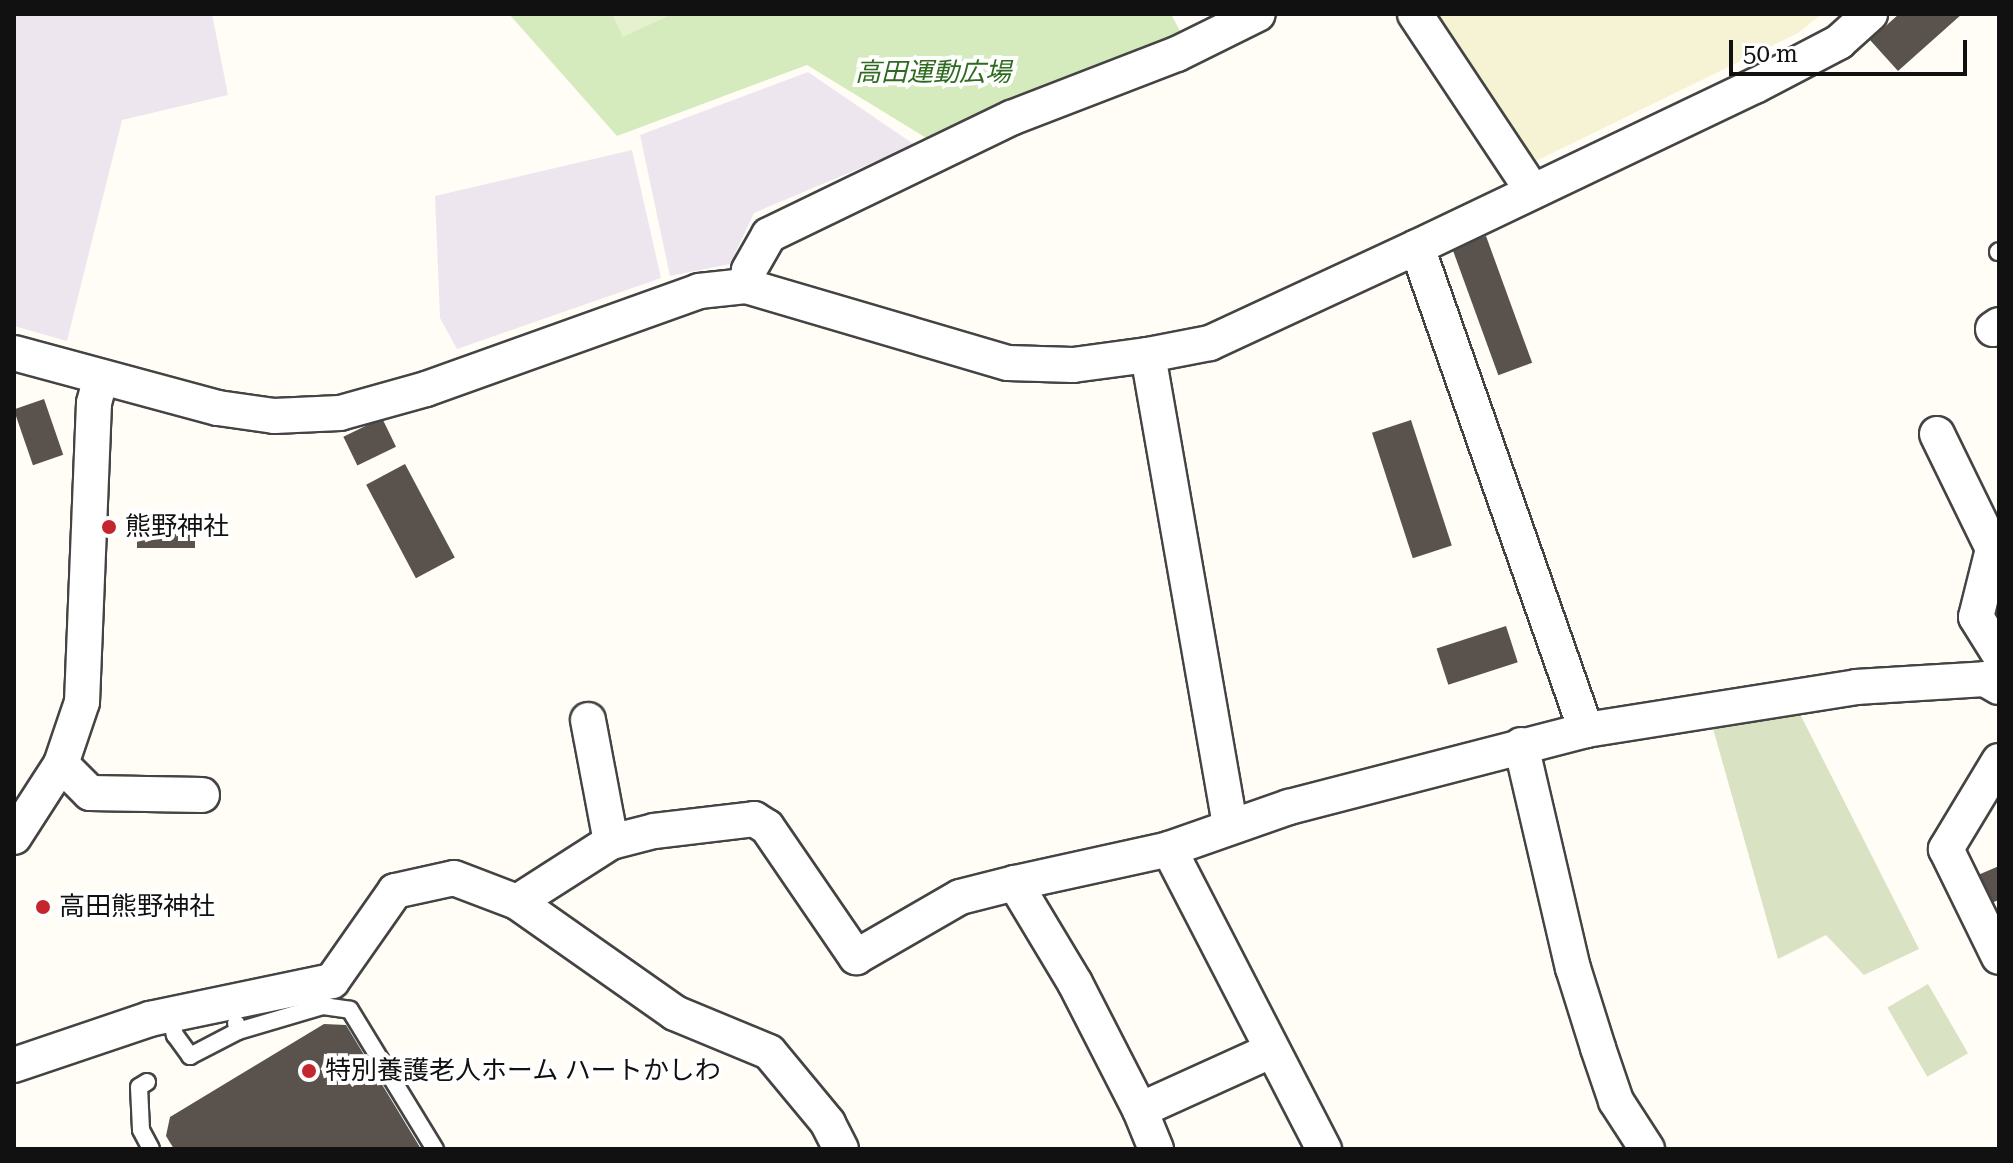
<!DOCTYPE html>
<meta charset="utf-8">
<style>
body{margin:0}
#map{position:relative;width:2013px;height:1163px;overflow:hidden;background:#fffdf5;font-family:"Roboto Serif","Noto Sans JP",serif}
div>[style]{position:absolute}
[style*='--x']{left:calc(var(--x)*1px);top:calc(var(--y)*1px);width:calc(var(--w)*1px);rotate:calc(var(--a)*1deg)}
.industrial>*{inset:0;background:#eee6ef}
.farmland>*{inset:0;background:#f6f3d4}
.green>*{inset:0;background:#d5ebbd}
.cemetery>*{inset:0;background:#d9e3c4;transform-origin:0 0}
.pitch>*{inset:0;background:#e6f2cf}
.building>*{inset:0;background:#5a524d;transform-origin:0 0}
.roads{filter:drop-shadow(2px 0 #444) drop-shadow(-2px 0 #444) drop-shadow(0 2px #444) drop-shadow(0 -2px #444)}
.lane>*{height:16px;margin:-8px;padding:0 8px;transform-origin:8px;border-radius:8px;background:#fff}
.street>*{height:34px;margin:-17px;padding:0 17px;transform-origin:17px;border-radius:17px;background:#fff}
.dots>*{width:22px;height:22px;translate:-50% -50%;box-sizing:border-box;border:4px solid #fff;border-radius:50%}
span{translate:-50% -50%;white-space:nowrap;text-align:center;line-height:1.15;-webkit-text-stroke:8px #fff;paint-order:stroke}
.park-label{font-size:26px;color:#2f6b1f;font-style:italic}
.poi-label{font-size:26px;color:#111}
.left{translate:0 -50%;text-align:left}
.frame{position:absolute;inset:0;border:16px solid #111;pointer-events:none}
.scale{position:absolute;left:1729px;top:40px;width:238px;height:36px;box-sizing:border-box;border:4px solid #111;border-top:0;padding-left:10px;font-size:24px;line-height:28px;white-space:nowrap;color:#111;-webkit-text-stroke:6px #fff;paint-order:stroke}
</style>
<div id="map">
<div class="industrial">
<i style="clip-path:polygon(14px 14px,212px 14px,228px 95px,122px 120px,67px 341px,14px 326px)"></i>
<i style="clip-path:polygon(808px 72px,915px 145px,754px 213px,730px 264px,670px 276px,640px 135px)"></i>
<i style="clip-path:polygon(632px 150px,661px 278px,457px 349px,440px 318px,435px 196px)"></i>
</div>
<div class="farmland">
<i style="clip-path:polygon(1437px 14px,1822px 14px,1798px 33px,1534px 162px)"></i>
</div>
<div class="green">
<i style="clip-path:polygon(509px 14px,1171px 14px,1182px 35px,928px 139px,807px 65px,617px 136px)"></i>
</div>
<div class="cemetery">
<i style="clip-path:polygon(1799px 712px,1919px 949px,1864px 975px,1826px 935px,1778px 959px,1712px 725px)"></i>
<i style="left:1928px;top:984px;width:80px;height:47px;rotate:60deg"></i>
</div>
<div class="pitch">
<i style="clip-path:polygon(612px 14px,672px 14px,623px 37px)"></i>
</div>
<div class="building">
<i style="clip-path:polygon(1899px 14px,1962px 14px,1898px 71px,1870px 40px)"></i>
<i style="left:1486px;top:236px;width:135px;height:36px;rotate:70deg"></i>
<i style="left:44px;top:399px;width:59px;height:32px;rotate:71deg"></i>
<i style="left:382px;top:418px;width:32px;height:43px;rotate:64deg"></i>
<i style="left:1411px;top:420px;width:132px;height:41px;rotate:72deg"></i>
<i style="left:405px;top:464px;width:106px;height:44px;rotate:62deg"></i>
<i style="left:195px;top:517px;width:31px;height:58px;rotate:90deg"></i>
<i style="left:1506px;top:626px;width:38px;height:73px;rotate:72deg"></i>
<i style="clip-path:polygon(1999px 866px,1999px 900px,1991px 903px,1978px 875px)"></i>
<i style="clip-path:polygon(324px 1024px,346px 1025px,421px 1149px,174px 1149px,166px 1136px,170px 1117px)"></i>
</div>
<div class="roads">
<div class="lane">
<i style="--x:1998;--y:252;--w:1;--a:-45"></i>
<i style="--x:170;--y:1014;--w:22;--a:77"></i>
<i style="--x:175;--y:1035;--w:26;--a:54"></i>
<i style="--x:190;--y:1056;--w:54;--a:-27.5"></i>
<i style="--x:238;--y:1031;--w:8;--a:-104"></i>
<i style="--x:238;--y:1031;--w:89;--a:-16.4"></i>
<i style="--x:323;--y:1006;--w:27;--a:8"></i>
<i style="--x:350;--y:1010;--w:163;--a:58.6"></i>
<i style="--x:147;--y:1082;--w:9;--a:148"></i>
<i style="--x:139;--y:1087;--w:43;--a:87.3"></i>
<i style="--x:141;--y:1130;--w:21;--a:62"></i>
</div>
<div class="street">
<i style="--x:1415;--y:14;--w:211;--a:56.4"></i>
<i style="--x:1417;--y:247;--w:512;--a:70.72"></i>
<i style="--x:746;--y:286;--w:16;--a:-79"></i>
<i style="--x:749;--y:270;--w:40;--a:-60.3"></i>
<i style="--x:769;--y:235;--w:269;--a:-25.8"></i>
<i style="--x:1011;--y:118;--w:178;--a:-21.1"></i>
<i style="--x:1177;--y:54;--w:90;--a:-26.3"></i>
<i style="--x:1993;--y:329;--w:7;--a:-34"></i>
<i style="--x:14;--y:353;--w:211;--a:15.1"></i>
<i style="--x:218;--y:408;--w:57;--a:8.1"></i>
<i style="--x:274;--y:416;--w:66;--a:-2.6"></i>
<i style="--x:340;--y:413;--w:89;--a:-15.6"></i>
<i style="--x:426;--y:389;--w:290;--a:-19.7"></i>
<i style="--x:699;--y:291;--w:47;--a:-6.1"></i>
<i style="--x:746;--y:286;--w:273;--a:16.4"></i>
<i style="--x:1008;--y:363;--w:65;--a:1.8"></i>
<i style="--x:1073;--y:365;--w:76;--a:-7.6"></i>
<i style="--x:1148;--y:355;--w:63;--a:-11"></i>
<i style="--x:1210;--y:343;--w:228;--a:-24.9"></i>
<i style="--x:1417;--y:247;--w:374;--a:-25.5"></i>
<i style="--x:1755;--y:86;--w:95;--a:-27.6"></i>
<i style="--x:1839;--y:42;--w:42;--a:-42.1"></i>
<i style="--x:1148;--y:355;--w:477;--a:80.1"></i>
<i style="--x:1937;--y:434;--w:128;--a:64"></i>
<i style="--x:1993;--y:549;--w:70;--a:104"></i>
<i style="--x:1976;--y:617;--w:44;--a:58.1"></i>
<i style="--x:588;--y:720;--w:124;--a:79.3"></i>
<i style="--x:1521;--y:745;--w:229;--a:76.9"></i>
<i style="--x:1573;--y:968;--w:84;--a:72.6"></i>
<i style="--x:1598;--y:1048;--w:56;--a:71.2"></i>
<i style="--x:1616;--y:1101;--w:57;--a:57.1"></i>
<i style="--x:1999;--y:761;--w:103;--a:121.1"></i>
<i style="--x:1946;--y:849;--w:120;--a:63.9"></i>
<i style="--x:61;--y:764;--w:41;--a:45"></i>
<i style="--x:90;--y:793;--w:112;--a:1"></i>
<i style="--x:14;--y:837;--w:87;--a:-57.2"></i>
<i style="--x:61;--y:764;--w:65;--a:-71.3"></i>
<i style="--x:82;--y:702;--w:299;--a:-87.7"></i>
<i style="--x:94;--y:403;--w:24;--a:-75"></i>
<i style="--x:1169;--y:849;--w:338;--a:62.7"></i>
<i style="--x:14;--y:1065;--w:144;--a:-18.7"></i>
<i style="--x:150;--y:1019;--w:186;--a:-11.8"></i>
<i style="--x:332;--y:981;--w:110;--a:-55"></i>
<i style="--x:395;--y:891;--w:60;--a:-12.4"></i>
<i style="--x:454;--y:878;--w:67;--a:20.9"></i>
<i style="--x:1140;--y:1110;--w:143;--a:-117.1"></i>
<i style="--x:1075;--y:983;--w:117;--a:-121"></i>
<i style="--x:1015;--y:883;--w:158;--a:-12.4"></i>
<i style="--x:1169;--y:849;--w:127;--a:-19.3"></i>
<i style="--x:1289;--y:807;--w:307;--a:-14.5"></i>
<i style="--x:1586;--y:730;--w:273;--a:-9"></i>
<i style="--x:1856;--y:687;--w:129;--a:-3.5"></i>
<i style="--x:1985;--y:679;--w:16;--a:30"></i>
<i style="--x:841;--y:1149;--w:29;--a:-117"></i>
<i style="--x:828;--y:1123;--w:92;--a:-129.7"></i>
<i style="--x:769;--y:1052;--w:102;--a:-157.5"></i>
<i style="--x:675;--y:1013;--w:193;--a:-144.9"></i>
<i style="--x:517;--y:902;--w:112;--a:-32.6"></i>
<i style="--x:611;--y:842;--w:44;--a:-14.3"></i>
<i style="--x:654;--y:831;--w:101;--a:-6.8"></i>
<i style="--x:754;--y:819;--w:15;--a:32"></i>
<i style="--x:767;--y:827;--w:158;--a:55.6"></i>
<i style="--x:856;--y:957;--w:120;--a:-30"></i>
<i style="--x:960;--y:897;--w:57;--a:-14.3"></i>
<i style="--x:1156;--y:1149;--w:42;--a:-112.3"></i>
<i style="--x:1140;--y:1110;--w:143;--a:-24.4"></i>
</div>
</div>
<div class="dots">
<i style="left:109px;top:527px;background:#c4262e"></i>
<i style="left:43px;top:907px;background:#c4262e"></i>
<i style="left:309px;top:1071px;background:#c4262e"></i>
</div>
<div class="park-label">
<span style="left:933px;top:73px">高田運動広場</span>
</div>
<div class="poi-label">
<span class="left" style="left:125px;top:527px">熊野神社</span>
<span class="left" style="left:59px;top:907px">高田熊野神社</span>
<span class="left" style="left:325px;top:1071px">特別養護老人ホーム ハートかしわ</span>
</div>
<div class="frame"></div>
<div class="scale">50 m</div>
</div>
